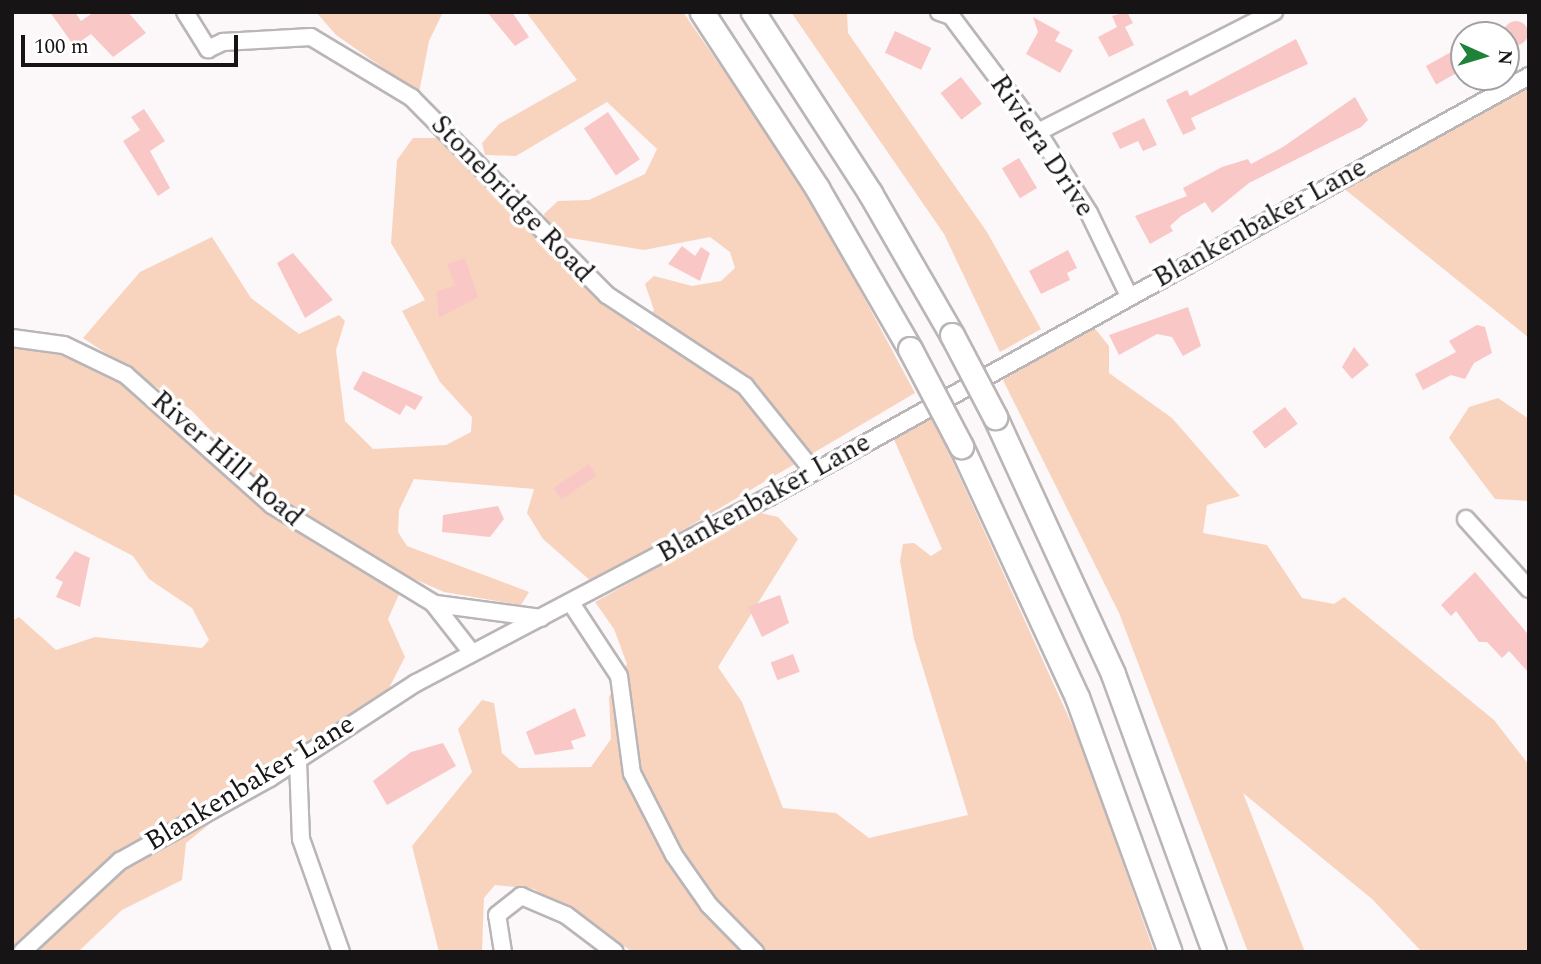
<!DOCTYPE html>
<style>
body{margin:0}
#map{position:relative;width:1541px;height:964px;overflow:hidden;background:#fcf7f9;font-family:Spectral,serif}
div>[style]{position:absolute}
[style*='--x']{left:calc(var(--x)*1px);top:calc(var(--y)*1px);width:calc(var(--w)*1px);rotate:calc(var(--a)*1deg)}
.green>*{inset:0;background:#f8d4bf}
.building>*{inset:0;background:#f9c8c6;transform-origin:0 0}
.round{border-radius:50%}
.roads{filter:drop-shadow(2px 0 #bab5b7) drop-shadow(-2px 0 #bab5b7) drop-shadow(0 2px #bab5b7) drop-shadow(0 -2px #bab5b7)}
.minor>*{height:16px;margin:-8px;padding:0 8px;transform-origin:8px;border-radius:8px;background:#fff}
.highway>*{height:23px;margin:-11.5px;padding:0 11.5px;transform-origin:11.5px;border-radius:11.5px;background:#fff}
.bridges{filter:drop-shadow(2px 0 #bab5b7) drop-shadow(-2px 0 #bab5b7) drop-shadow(0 2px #bab5b7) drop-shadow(0 -2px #bab5b7)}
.highway-bridge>*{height:23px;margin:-11.5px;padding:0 11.5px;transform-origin:11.5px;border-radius:11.5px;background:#fff}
span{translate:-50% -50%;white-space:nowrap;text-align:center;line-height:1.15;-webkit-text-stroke:7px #fff;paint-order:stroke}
.street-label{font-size:28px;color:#161415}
.frame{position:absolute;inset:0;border:14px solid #161415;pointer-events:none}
.north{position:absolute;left:1450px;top:21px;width:70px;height:70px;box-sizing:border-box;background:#fff;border:2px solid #a2a1a1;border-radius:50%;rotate:94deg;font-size:19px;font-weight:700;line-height:28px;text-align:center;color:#161415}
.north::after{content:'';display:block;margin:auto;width:24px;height:32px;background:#1e8338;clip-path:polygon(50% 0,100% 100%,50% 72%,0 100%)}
.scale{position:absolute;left:21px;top:35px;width:217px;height:32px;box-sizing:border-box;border:4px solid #161415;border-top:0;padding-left:9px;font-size:21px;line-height:24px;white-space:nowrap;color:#161415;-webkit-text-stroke:5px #fff;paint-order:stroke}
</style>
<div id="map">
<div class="green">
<i style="clip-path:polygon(316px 12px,443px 12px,429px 41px,419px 93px,336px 35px)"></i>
<i style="clip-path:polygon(526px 12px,683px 12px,807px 191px,915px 393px,593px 583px,543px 539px,527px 513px,534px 489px,414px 479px,399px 510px,398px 532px,407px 546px,529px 592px,521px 605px,444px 592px,371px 560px,275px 498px,191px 410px,83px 338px,140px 272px,212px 237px,251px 298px,299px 334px,339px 315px,345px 321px,336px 350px,345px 421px,373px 449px,446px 445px,471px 432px,472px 417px,440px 382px,402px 311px,425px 300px,391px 243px,397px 160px,413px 138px,444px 138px,639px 331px,654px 310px,645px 284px,654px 276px,692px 286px,721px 281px,735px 268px,730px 252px,710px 237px,644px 250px,564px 237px,547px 227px,544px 214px,558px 201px,589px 200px,645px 174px,657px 149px,607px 102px,516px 156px,485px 155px,482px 143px,499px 124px,577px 80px)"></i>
<i style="clip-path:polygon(791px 12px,847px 12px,848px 33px,987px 232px,1041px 329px,1000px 352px,944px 234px)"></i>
<i style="clip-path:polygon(1529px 86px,1529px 338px,1342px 187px)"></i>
<i style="clip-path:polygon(1093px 326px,1109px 346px,1109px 373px,1172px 418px,1240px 496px,1207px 505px,1203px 533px,1267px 545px,1302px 598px,1334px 604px,1344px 597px,1494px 720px,1529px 765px,1529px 952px,1422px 952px,1372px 899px,1243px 793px,1305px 952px,1248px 952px,1119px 613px,1003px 380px)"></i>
<i style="clip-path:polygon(12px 347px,96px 361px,158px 404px,229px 472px,401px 590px,388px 619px,405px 657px,388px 690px,94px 873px,12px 947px,12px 621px,19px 617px,56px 650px,95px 637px,202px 648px,209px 640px,192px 608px,149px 579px,133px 556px,12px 493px)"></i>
<i style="clip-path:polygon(1498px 398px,1529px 419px,1529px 501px,1495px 499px,1449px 438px,1469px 407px)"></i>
<i style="clip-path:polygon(932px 416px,1084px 751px,1154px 952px,633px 952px,534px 889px,495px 885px,484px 898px,482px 952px,439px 952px,412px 846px,472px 772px,458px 729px,482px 700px,494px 703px,502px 753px,519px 768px,591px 767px,611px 739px,609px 697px,627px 664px,614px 629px,595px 602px,757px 512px,778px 517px,798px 539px,718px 667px,742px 702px,783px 808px,836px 813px,869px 838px,968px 815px,914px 639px,900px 561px,903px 544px,914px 543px,931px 556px,942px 549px,892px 435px)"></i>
<i style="clip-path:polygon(222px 814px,186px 843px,182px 880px,122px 910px,78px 952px,33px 952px,108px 878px)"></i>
</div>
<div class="building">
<i style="clip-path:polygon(50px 12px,75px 12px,81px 21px,94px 12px,128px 12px,146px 33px,113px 57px,91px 34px,74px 46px)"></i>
<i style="clip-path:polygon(487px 12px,512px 12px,529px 37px,515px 46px)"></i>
<i style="clip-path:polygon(1127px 12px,1133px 23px,1125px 27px,1134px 45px,1109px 57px,1098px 37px,1117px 27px,1112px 16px)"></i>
<i style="clip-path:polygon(1033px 17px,1060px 32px,1055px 41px,1073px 50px,1060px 73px,1026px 54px,1038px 32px)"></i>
<i class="round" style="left:1504px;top:21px;width:24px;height:24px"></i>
<i style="left:895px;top:31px;width:40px;height:24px;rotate:25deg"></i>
<i style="clip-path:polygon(1296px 39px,1308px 64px,1191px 118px,1196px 129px,1183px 135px,1166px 100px,1187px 90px,1190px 96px)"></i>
<i style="left:1453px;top:51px;width:21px;height:31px;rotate:61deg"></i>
<i style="left:961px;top:77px;width:34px;height:26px;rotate:52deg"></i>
<i style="clip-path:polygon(1355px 97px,1368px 120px,1361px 127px,1249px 183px,1212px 213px,1205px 202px,1181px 216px,1170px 226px,1173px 231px,1150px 244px,1135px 216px,1187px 196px,1183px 188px,1222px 167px,1248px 159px,1251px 164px,1283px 147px)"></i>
<i style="clip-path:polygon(144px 109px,165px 141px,150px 151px,170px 188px,158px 196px,123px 141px,140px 130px,131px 117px)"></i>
<i style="left:608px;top:112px;width:57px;height:29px;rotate:56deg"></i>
<i style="clip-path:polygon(1144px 118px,1157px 145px,1143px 151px,1138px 141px,1120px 149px,1112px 133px)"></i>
<i style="left:1019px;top:158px;width:35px;height:20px;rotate:59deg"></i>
<i style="clip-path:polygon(682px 246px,695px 256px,701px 247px,710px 253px,700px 281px,668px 264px)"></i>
<i style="clip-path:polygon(1068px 250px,1077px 268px,1067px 273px,1070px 280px,1041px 294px,1029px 271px)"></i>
<i style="clip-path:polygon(293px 253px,333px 300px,305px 318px,277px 263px)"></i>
<i style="clip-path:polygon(465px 258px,478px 297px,439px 318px,436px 292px,455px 285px,447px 264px)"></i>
<i style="clip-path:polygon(1188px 307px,1201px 346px,1183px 356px,1172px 337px,1157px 334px,1119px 355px,1109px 335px)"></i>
<i style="clip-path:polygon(1477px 325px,1485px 327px,1492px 353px,1474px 363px,1465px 379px,1451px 375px,1423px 390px,1415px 374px,1456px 352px,1449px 341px)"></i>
<i style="clip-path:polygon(1354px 347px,1369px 365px,1352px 379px,1342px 367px)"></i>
<i style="clip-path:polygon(363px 371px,423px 397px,415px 410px,406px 405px,400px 415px,353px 389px)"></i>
<i style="left:1285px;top:407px;width:21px;height:41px;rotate:53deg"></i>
<i style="left:589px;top:464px;width:14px;height:43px;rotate:56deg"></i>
<i style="clip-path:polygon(498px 506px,504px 519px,490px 537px,442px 532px,443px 515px)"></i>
<i style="clip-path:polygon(75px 551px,90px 558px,80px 607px,56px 597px,63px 582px,55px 578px)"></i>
<i style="clip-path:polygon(1475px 572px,1527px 633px,1529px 673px,1509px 651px,1502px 658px,1487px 642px,1479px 642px,1456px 611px,1451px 616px,1441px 605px)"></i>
<i style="clip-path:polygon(780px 595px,789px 623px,762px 637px,748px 607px)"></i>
<i style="left:793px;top:654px;width:19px;height:24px;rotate:69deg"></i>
<i style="clip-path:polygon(575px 708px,586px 736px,571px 741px,574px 749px,535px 755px,526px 732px)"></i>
<i style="clip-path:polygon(443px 743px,456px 766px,387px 805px,373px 781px,411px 752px)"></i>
</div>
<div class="roads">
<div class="minor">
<i style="--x:185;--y:12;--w:44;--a:58.1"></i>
<i style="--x:208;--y:49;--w:17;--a:-25"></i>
<i style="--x:223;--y:42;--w:88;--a:-3.3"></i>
<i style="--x:311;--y:37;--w:118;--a:31.1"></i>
<i style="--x:412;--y:98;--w:277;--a:45.3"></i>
<i style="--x:607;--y:295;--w:165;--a:33.4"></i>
<i style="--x:745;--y:386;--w:109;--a:51.3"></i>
<i style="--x:939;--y:12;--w:13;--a:18"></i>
<i style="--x:951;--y:16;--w:145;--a:53.1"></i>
<i style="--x:1038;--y:132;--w:96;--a:57.8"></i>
<i style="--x:1089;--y:213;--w:90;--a:64.3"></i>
<i style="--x:1038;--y:132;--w:265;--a:-27"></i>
<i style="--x:12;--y:338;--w:52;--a:7.7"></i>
<i style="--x:64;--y:345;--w:69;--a:25.8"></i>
<i style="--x:126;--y:375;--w:195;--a:41.7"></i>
<i style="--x:272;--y:505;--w:188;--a:31.3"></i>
<i style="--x:433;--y:603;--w:63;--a:52"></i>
<i style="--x:1466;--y:519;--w:94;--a:48"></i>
<i style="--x:571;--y:603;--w:87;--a:56.7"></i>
<i style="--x:619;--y:676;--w:98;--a:82.4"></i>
<i style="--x:632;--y:773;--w:92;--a:62.9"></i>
<i style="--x:674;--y:855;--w:61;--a:55"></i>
<i style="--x:709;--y:905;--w:66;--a:45.6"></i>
<i style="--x:436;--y:604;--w:106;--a:7.6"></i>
<i style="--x:298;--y:761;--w:78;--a:87.8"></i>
<i style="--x:301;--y:839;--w:120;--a:70.5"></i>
<i style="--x:22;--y:952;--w:134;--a:-42.9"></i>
<i style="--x:120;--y:861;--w:171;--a:-29"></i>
<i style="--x:270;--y:778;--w:174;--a:-33.1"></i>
<i style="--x:416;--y:683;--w:399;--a:-27.8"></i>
<i style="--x:769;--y:497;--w:869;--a:-28.98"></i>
<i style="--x:503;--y:952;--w:37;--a:-99"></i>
<i style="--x:497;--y:915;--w:31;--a:-38"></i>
<i style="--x:521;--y:896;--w:49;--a:22.9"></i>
<i style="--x:566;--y:915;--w:61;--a:37.1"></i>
</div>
<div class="highway">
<i style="--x:702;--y:12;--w:210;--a:56.8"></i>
<i style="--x:817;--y:188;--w:186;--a:60"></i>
<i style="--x:753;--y:12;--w:216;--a:57.1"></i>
<i style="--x:870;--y:193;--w:164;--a:60"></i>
<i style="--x:995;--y:417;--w:283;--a:65.3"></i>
<i style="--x:1113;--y:674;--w:296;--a:70"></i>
<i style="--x:961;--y:446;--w:277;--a:65.2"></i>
<i style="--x:1077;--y:697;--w:271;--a:70"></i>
</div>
</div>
<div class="bridges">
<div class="highway-bridge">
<i style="--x:952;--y:335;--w:93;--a:62.3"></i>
<i style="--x:910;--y:349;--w:110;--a:62.3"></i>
</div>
</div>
<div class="street-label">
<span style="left:1042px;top:146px;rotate:56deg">Riviera Drive</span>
<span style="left:512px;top:199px;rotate:46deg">Stonebridge Road</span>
<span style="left:1260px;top:223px;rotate:-29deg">Blankenbaker Lane</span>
<span style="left:227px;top:459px;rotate:41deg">River Hill Road</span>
<span style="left:764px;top:498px;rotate:-29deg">Blankenbaker Lane</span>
<span style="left:250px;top:783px;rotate:-31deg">Blankenbaker Lane</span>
</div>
<div class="frame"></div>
<div class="north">N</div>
<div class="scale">100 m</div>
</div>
